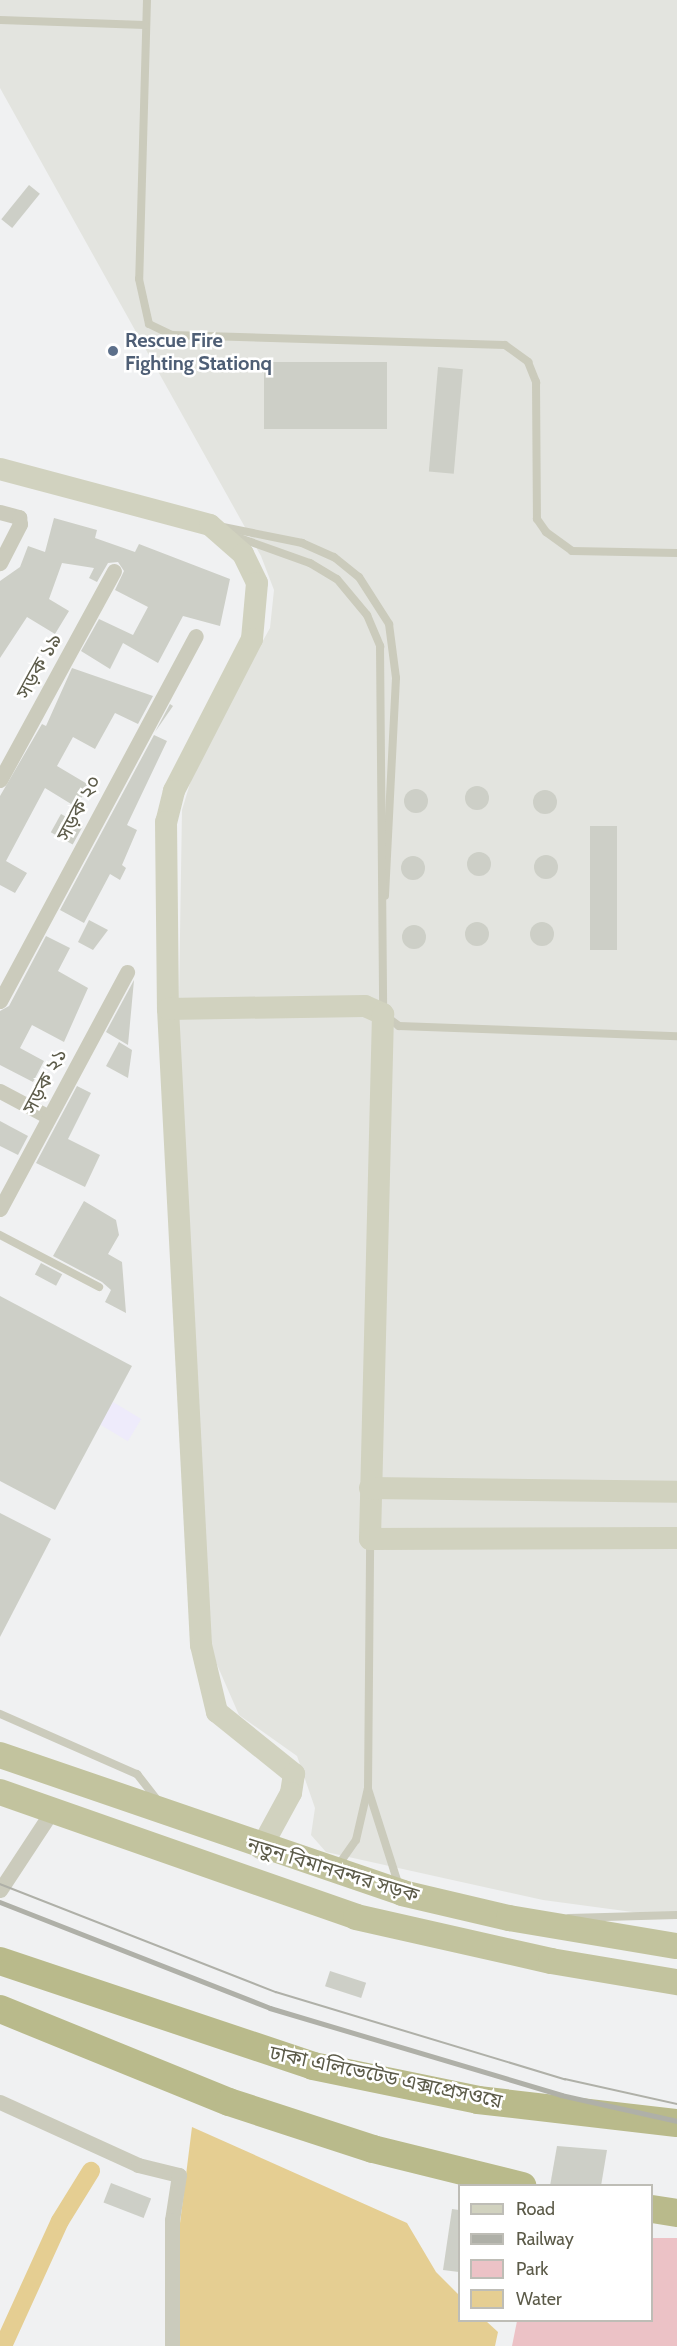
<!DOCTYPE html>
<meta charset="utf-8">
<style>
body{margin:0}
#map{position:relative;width:677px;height:2346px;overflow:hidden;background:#f0f1f2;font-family:Cabin,"Noto Sans Bengali",sans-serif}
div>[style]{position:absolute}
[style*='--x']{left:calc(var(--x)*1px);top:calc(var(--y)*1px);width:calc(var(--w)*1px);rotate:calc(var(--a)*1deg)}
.commercial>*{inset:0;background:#eeebfb;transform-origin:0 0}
.airport>*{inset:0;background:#e3e4df}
.green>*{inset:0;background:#ecc2c6}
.water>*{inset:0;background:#e5ce92}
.canal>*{height:18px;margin:-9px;padding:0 9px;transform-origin:9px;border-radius:9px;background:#e5ce92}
.building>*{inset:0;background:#cdcfc7;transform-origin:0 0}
.round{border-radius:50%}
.service>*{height:8px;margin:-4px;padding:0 4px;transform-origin:4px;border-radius:4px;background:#cbcbbc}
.minor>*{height:15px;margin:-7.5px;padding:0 7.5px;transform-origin:7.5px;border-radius:7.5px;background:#cbcbbc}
.secondary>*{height:22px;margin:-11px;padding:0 11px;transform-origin:11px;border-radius:11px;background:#d1d2bf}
.trunk>*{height:26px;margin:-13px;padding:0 13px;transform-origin:13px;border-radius:13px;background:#c2c39e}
.motorway>*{height:28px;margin:-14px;padding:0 14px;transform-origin:14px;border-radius:14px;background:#b9ba8b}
.tram>*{height:1.5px;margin:-0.75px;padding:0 0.75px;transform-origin:0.75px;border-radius:0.75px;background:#afb0a8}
.rail>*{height:4.5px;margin:-2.25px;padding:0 2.25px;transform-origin:2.25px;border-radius:2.25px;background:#afb0a8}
.dots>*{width:16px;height:16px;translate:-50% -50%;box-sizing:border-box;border:3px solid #fff;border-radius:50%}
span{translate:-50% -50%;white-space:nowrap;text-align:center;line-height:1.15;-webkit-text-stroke:5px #fff;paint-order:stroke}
.service-label{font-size:20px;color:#4e5e75;font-weight:700}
.left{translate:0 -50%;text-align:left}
.street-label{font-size:20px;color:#5c5b49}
.legend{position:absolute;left:458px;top:2184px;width:195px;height:138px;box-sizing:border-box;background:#fff;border:2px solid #bebdb6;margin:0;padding:8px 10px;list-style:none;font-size:18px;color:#5c5b49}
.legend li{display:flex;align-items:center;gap:12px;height:30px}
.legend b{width:30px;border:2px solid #bebdb6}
</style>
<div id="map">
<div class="commercial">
<i style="left:113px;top:1402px;width:33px;height:26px;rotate:31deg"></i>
</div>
<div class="airport">
<i style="clip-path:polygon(0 0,677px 0,677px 1918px,543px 1900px,326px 1852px,311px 1835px,315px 1808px,297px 1756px,239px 1715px,208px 1644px,178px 1059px,182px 810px,198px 757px,270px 628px,274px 590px,261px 556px,0 88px)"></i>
</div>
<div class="green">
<i style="clip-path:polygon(652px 2238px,677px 2238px,677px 2346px,512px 2346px,517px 2321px,652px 2320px)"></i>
</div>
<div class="water">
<i style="clip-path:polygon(192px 2127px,407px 2223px,436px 2272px,459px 2295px,460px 2320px,486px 2321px,498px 2332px,495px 2346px,180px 2346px,179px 2231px)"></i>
</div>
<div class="canal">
<i style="--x:3;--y:2346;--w:137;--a:-65.5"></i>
<i style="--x:60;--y:2221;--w:59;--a:-58.2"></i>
</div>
<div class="building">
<i style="left:29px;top:185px;width:14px;height:44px;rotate:39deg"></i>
<i style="left:264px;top:362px;width:123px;height:67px"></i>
<i style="left:438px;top:367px;width:25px;height:105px;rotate:5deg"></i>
<i style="clip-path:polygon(54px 518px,97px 530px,95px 538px,135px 552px,139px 544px,230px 579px,220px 626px,183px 616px,158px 663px,123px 643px,110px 669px,81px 651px,99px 619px,133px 635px,148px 607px,115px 590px,124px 571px,118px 562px,108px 563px,97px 582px,89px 578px,94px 568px,62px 563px,49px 599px,69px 611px,55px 634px,27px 617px,0 658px,0 581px,20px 567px,28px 546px,45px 552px)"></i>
<i style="clip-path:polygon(72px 668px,153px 696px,138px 724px,115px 713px,95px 749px,73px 737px,57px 766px,89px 785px,76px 807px,45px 788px,6px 861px,27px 873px,15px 893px,0 885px,0 796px,42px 724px,46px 726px)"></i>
<i style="clip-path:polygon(170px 704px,173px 706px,155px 732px)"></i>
<i style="clip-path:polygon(154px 735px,167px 741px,127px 825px,137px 830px,122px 865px,126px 868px,120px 880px,110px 874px,84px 923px,60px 910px)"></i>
<i class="round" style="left:465px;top:786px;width:24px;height:24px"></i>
<i class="round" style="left:404px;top:789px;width:24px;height:24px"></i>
<i class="round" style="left:533px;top:790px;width:24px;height:24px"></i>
<i style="left:61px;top:814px;width:25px;height:21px;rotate:29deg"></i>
<i style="left:590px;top:826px;width:27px;height:124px"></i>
<i class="round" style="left:467px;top:852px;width:24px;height:24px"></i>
<i class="round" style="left:534px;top:855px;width:24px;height:24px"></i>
<i class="round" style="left:401px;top:856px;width:24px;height:24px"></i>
<i style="clip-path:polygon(89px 920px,108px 930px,93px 950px,78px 942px)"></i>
<i class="round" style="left:530px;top:922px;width:24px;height:24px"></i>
<i class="round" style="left:465px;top:922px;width:24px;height:24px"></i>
<i class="round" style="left:402px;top:925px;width:24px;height:24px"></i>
<i style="clip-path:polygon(46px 936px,70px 948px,58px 971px,88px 988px,64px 1042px,32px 1025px,20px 1048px,44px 1061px,33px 1082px,0 1065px,0 1011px,9px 1006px)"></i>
<i style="clip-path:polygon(134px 980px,128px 1045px,106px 1032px)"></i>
<i style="clip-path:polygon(119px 1042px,132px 1050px,128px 1078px,106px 1066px)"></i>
<i style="clip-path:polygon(77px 1086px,91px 1093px,68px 1139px,100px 1155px,85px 1187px,36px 1163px)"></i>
<i style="clip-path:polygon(0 1121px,28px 1136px,18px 1155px,0 1146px)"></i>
<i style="clip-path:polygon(84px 1201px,116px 1220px,119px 1235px,108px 1254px,122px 1262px,126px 1313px,105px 1302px,111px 1290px,102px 1282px,53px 1256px)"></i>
<i style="left:41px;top:1263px;width:24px;height:13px;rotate:28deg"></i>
<i style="clip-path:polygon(0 1296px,132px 1366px,55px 1510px,0 1481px)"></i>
<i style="clip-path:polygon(0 1513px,51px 1539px,0 1637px)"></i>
<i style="left:330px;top:1971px;width:38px;height:16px;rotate:18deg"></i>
<i style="clip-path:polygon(557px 2146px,607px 2150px,601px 2186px,550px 2186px)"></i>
<i style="left:111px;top:2183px;width:43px;height:21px;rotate:21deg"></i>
<i style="clip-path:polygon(452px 2209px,459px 2210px,459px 2272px,443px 2270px)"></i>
</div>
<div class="service">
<i style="--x:147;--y:0;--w:279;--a:91.6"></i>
<i style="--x:139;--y:279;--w:46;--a:77.5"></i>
<i style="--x:149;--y:324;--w:25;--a:26"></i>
<i style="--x:172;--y:335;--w:333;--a:1.7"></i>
<i style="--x:505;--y:345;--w:29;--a:36"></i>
<i style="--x:528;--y:362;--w:22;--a:68"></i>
<i style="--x:536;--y:382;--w:137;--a:89.6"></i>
<i style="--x:537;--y:519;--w:16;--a:55"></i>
<i style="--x:546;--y:532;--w:32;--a:36"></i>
<i style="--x:572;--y:551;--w:105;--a:1.1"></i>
<i style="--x:0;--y:20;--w:145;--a:2"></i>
<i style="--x:223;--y:527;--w:81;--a:11.4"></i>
<i style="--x:302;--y:543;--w:35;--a:24"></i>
<i style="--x:334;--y:557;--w:32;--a:39"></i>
<i style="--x:359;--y:577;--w:56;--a:57.4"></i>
<i style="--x:389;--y:624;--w:54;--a:82.6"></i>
<i style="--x:396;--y:678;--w:218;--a:92.9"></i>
<i style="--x:234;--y:536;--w:81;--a:19.6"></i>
<i style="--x:310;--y:563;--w:31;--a:31"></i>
<i style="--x:337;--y:579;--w:47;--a:50.2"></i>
<i style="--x:367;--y:615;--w:34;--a:67"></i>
<i style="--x:380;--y:646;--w:368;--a:89.5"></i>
<i style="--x:383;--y:1014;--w:20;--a:37"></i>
<i style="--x:399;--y:1026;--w:278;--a:2.1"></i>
<i style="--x:0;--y:1235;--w:112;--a:27.7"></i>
<i style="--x:0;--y:1714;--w:150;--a:23.7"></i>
<i style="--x:137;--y:1774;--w:36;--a:52"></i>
<i style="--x:368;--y:1789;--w:102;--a:72.3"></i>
<i style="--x:337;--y:1867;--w:33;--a:-55"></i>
<i style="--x:356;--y:1840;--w:53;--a:-77"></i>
<i style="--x:368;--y:1788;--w:246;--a:-89.5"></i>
<i style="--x:569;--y:1918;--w:108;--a:-1.6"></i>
</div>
<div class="minor">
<i style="--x:0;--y:512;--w:20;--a:15"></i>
<i style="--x:19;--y:517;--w:7;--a:82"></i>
<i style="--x:20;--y:524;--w:44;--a:117.1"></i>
<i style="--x:0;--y:780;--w:238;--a:-61.4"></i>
<i style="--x:0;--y:1001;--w:414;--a:-61.8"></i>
<i style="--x:0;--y:1091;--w:55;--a:28"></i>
<i style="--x:0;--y:1209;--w:269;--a:-61.8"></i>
<i style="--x:0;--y:1890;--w:95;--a:-56.6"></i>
<i style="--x:0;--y:2102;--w:152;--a:24.5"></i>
<i style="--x:138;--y:2165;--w:42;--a:13.7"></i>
<i style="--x:179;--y:2175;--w:46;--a:98.8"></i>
<i style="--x:172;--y:2220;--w:126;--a:90"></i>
</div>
<div class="secondary">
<i style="--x:0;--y:469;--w:217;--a:14.9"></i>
<i style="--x:210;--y:525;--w:44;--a:41.3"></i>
<i style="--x:243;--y:554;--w:32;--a:64"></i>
<i style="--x:257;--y:583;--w:56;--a:95.1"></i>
<i style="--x:252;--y:639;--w:171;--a:117.2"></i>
<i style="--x:174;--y:791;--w:32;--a:104"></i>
<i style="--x:166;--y:822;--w:187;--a:89.4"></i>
<i style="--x:168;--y:1009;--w:637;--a:87.03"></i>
<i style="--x:201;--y:1645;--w:69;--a:76.6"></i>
<i style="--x:217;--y:1712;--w:99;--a:38.8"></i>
<i style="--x:294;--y:1774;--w:19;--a:99"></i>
<i style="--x:291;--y:1793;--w:63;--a:118.6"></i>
<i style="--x:168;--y:1009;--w:197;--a:-0.9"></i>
<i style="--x:365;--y:1006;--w:20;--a:24"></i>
<i style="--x:383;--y:1014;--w:525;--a:91.42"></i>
<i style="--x:370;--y:1539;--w:307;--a:-0.2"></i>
<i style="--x:370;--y:1488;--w:307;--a:0.7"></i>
</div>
<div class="trunk">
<i style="--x:0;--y:1755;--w:425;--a:18.9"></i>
<i style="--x:402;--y:1893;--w:110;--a:13.2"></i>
<i style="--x:509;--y:1918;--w:170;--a:9.5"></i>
<i style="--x:0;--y:1792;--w:377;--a:19.3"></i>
<i style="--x:356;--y:1917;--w:200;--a:12.7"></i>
<i style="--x:551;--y:1961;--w:128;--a:9.5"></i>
</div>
<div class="motorway">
<i style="--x:0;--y:1961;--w:330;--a:18.5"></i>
<i style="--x:313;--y:2066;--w:168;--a:11.6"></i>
<i style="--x:478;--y:2100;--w:200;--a:6.6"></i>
<i style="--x:0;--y:2009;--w:247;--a:22.1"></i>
<i style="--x:229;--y:2102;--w:151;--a:18.1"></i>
<i style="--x:373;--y:2149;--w:154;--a:13.9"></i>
<i style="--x:652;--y:2209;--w:25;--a:9"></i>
</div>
<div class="tram">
<i style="--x:0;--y:1884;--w:296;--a:21.4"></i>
<i style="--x:276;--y:1992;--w:302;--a:16.8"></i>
<i style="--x:565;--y:2079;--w:115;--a:12.6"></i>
</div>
<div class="rail">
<i style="--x:0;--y:1902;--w:290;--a:21.4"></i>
<i style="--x:270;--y:2008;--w:304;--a:16.6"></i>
<i style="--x:561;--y:2095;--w:119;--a:12.6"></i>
</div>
<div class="dots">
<i style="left:113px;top:351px;background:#5c6f8a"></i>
</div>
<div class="service-label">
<span class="left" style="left:125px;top:352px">Rescue Fire<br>Fighting Stationq</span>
</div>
<div class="street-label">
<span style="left:39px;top:666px;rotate:-61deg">সড়ক ১৯</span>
<span style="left:79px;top:808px;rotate:-62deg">সড়ক ২০</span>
<span style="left:45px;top:1081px;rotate:-62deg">সড়ক ২১</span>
<span style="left:333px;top:1870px;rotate:17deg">নতুন বিমানবন্দর সড়ক</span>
<span style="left:386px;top:2077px;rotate:12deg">ঢাকা এলিভেটেড এক্সপ্রেসওয়ে</span>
</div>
<ul class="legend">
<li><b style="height:8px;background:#d1d2bf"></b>Road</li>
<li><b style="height:8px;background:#afb0a8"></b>Railway</li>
<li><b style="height:16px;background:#ecc2c6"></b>Park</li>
<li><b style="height:16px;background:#e5ce92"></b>Water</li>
</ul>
</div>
